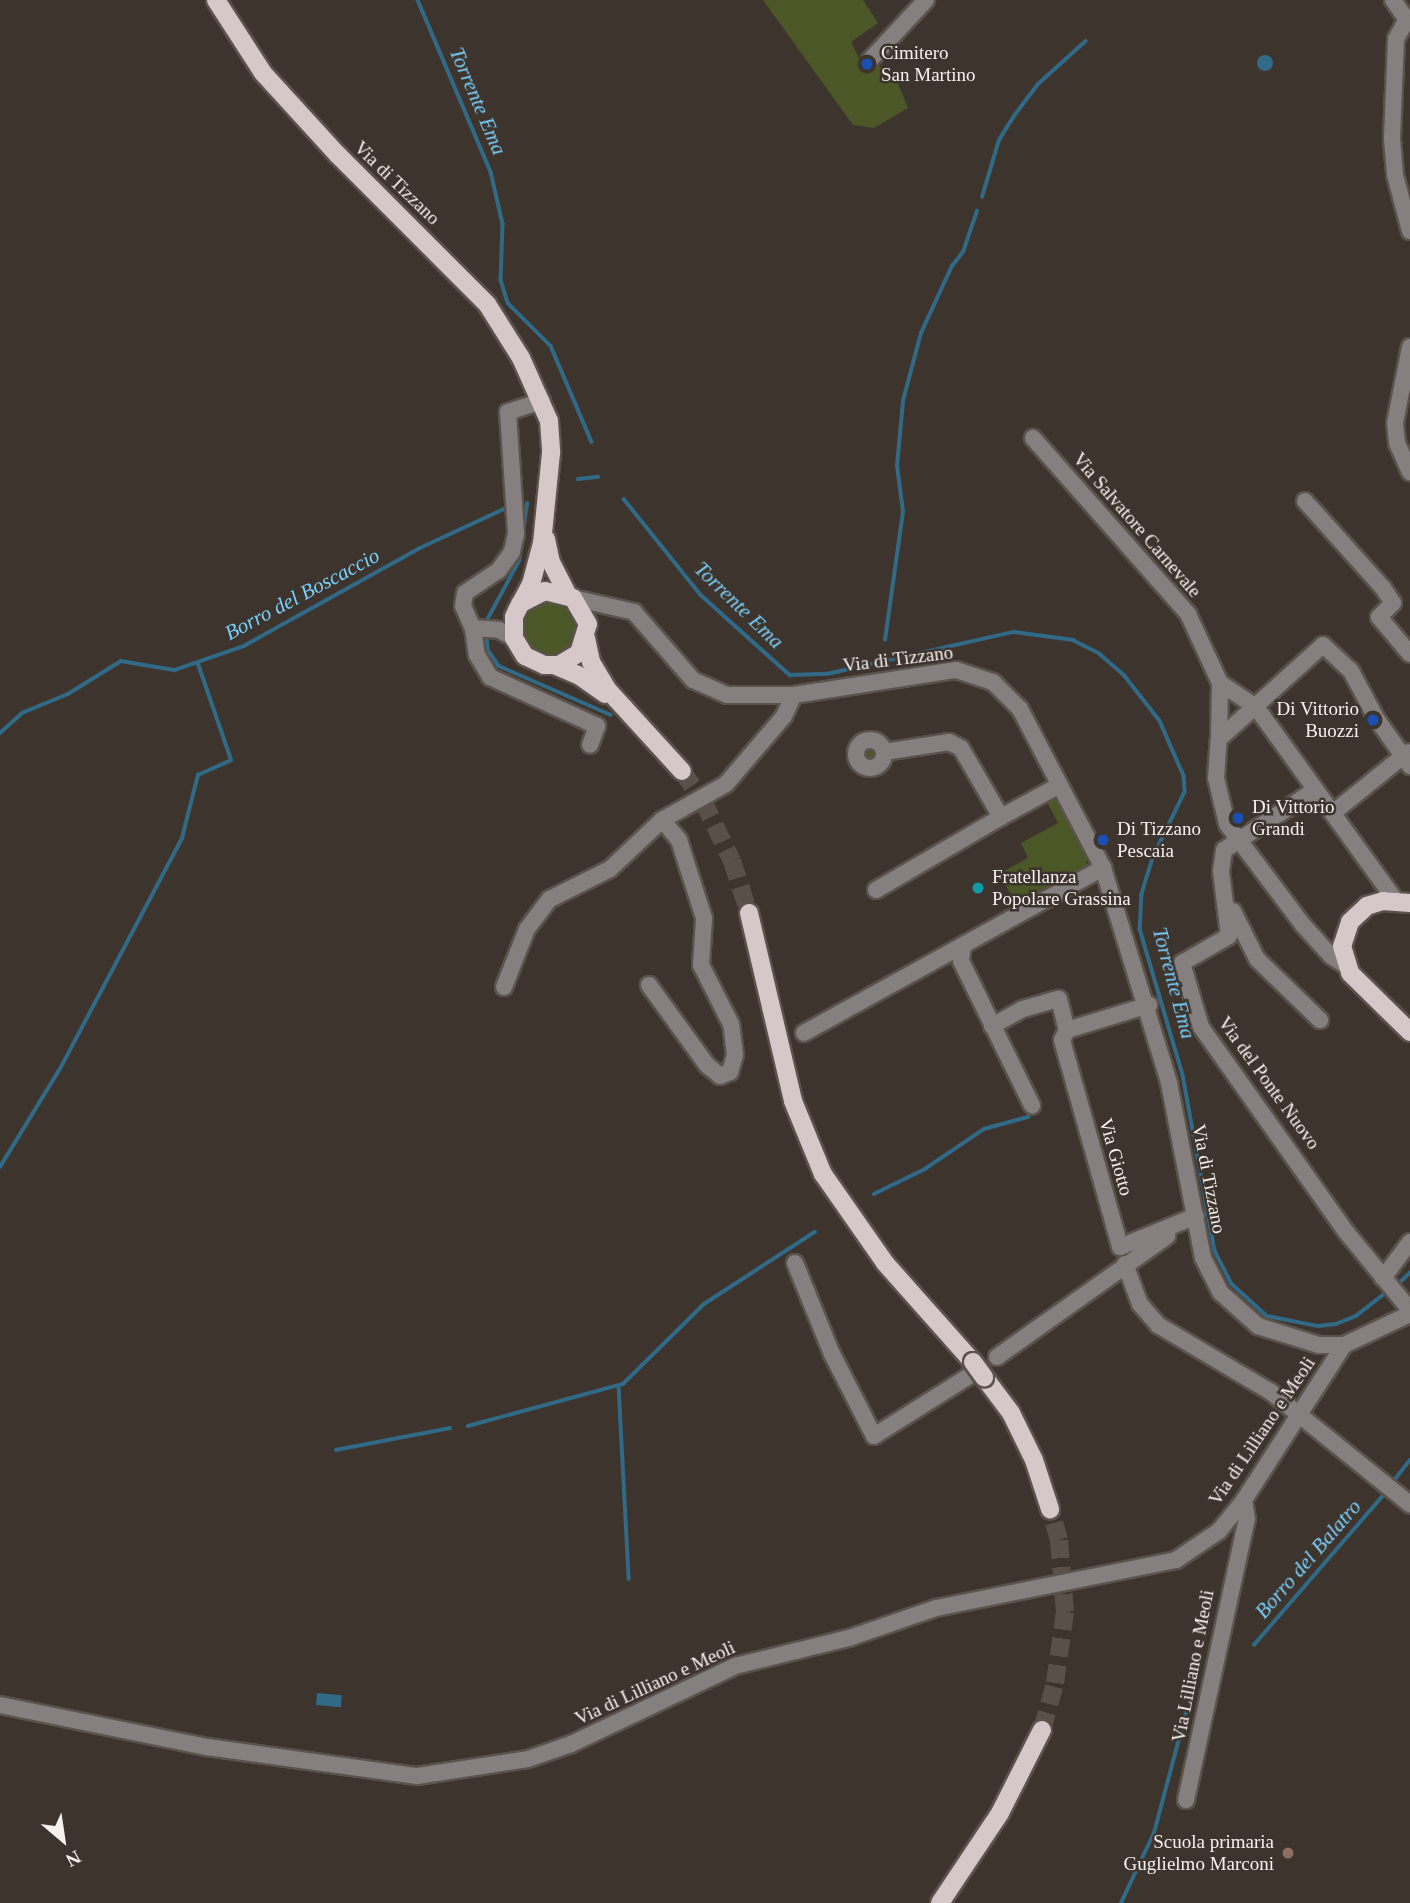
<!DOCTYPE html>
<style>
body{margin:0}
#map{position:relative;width:1410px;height:1903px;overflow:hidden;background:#3d342d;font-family:"Times New Roman",serif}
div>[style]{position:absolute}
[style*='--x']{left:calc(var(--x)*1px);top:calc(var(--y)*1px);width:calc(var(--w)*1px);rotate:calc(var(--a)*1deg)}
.green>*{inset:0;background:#4b5727}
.round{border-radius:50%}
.water>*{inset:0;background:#316a87;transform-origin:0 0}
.stream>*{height:3.5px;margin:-1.75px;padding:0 1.75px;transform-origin:1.75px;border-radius:1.75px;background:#316a87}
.major-tunnel>*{height:18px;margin-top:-9px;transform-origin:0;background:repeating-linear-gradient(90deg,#59504a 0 18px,transparent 0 27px)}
.roads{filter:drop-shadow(2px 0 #5b524c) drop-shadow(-2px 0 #5b524c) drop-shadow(0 2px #5b524c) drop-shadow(0 -2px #5b524c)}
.minor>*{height:16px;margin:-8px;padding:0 8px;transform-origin:8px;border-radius:8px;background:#867f80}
.minor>.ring{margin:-8px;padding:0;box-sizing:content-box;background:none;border:16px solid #867f80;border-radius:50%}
.major>*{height:18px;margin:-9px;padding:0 9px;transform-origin:9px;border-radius:9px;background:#d6c8c9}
.bridges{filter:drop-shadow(2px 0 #5b524c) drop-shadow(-2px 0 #5b524c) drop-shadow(0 2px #5b524c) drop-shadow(0 -2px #5b524c)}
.major-bridge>*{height:18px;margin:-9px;padding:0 9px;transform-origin:9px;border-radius:9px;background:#d6c8c9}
.dots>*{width:19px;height:19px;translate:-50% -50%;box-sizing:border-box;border:4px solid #3d342d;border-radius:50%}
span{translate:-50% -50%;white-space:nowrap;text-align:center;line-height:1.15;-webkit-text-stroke:5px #3d342d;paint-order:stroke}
.poi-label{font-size:19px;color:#f7f1ed}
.left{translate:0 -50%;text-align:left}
.right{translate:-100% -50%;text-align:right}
.street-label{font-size:19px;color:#f7f1ed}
.water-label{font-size:21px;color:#7ad0fd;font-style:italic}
.north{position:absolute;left:28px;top:1805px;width:70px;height:70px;-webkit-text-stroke:5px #3d342d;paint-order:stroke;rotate:151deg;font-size:19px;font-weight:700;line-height:28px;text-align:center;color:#f7f1ed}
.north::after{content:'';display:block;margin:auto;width:24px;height:32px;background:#f7f1ed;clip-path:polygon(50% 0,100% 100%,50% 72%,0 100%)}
</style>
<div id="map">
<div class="green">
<i style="clip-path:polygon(763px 0,863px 0,878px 23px,851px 42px,861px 62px,869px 67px,891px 67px,908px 108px,874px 128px,853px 125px)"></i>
<i class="round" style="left:522px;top:601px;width:56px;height:56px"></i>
<i class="round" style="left:860px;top:745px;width:20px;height:20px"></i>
<i style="clip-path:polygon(1058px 796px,1092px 858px,1086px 861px,1089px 868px,1018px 907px,999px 874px,1028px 858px,1021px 843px,1058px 823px,1047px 802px)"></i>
</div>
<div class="water">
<i class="round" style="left:1257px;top:55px;width:16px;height:16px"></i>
<i style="left:317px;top:1693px;width:25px;height:12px;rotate:5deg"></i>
</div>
<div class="stream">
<i style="--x:418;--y:0;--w:187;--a:67"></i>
<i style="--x:491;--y:172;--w:53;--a:77"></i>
<i style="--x:503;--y:224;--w:56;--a:92"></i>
<i style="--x:501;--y:280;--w:24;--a:73"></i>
<i style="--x:508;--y:303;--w:61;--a:45"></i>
<i style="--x:551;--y:346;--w:104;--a:66.9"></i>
<i style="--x:982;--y:197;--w:59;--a:-73.4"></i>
<i style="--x:999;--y:140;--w:28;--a:-58"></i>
<i style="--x:1014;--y:116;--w:40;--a:-53"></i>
<i style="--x:1038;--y:84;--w:64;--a:-41.9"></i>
<i style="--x:578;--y:479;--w:20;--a:-6"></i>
<i style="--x:624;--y:499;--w:123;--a:51.3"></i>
<i style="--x:701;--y:595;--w:120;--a:42"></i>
<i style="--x:790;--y:675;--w:37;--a:-2"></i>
<i style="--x:827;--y:674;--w:192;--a:-12.7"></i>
<i style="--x:1014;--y:632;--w:60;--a:7.7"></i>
<i style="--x:1073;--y:640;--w:30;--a:27"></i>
<i style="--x:1100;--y:654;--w:33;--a:41"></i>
<i style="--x:1125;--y:676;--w:57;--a:52.1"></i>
<i style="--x:1160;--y:721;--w:60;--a:66.4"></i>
<i style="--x:1184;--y:776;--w:16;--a:86"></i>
<i style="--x:1185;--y:792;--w:73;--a:115.9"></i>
<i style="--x:1153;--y:858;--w:38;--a:107"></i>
<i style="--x:1142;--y:894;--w:35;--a:93"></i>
<i style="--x:1140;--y:929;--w:152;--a:73.6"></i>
<i style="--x:1183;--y:1075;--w:179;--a:79.7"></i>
<i style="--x:1215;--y:1251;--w:37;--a:63"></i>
<i style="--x:1232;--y:1284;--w:47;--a:42.4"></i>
<i style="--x:1267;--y:1316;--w:52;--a:11.1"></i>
<i style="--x:1318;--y:1326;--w:18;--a:-6"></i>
<i style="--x:1336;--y:1324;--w:22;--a:-22"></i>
<i style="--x:1356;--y:1316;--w:41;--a:-38"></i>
<i style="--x:487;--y:620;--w:67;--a:-61.5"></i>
<i style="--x:519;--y:561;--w:58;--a:-82"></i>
<i style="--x:487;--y:635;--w:15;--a:86"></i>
<i style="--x:488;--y:650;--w:19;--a:55"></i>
<i style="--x:499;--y:666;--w:122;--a:23.6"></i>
<i style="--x:885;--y:640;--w:129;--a:-82"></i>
<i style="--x:903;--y:512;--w:46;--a:-97.4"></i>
<i style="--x:897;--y:466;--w:65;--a:-84.7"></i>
<i style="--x:903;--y:401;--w:70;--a:-75.2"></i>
<i style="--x:921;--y:333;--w:74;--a:-65.2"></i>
<i style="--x:952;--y:266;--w:18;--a:-52"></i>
<i style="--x:963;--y:252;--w:43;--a:-71.1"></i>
<i style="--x:0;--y:733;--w:30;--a:-42"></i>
<i style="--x:22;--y:713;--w:50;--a:-22.4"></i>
<i style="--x:68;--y:694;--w:62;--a:-31.9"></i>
<i style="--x:121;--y:661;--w:55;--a:9.5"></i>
<i style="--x:175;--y:670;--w:73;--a:-19.2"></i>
<i style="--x:244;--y:646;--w:201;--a:-29.1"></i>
<i style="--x:420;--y:548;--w:93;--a:-24.9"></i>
<i style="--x:0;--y:1167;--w:117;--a:-58.6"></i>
<i style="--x:61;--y:1067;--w:259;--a:-62.1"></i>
<i style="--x:182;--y:838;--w:65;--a:-75.7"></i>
<i style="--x:198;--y:775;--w:36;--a:-24"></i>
<i style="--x:231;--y:760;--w:102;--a:-109"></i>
<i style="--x:874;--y:1194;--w:57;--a:-26.1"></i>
<i style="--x:925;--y:1169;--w:71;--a:-34.1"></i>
<i style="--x:984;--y:1129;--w:46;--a:-15.3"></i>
<i style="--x:1397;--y:1285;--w:18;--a:-43"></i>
<i style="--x:619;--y:1386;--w:193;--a:87"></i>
<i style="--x:468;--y:1426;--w:161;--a:-15.2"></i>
<i style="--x:623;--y:1384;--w:114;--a:-44.6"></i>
<i style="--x:704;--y:1304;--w:132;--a:-33"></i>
<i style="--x:336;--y:1450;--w:116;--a:-10.9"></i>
<i style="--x:1392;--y:1483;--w:29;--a:-52"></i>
<i style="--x:1254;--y:1645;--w:201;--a:-49.2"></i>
<i style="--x:1121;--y:1903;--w:77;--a:-64.8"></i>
<i style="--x:1154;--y:1833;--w:128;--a:-75.1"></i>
</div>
<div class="major-tunnel">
<i style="--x:682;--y:771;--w:37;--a:55"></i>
<i style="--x:703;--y:801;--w:67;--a:64.2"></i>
<i style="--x:732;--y:861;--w:55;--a:71.9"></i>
<i style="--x:1042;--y:1730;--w:49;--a:-74.5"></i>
<i style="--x:1055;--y:1683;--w:72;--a:-82"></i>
<i style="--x:1065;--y:1612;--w:72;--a:-94.8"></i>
<i style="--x:1059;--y:1540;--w:32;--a:-106"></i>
</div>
<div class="roads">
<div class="minor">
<i style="--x:1393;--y:0;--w:29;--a:55"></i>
<i style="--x:1407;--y:19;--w:23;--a:119"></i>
<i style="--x:1396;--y:39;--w:100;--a:92.3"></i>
<i style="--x:1392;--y:139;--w:36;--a:85"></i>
<i style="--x:1395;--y:175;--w:58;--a:75"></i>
<i style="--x:870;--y:60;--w:82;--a:-47"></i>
<i style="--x:1410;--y:347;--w:77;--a:101.2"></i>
<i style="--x:1395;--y:423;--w:20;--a:84"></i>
<i style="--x:1397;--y:443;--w:32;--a:66"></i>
<i style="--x:542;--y:401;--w:36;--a:162"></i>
<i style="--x:508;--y:412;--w:122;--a:86.2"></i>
<i style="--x:516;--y:534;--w:18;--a:103"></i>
<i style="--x:512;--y:552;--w:22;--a:126"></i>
<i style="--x:499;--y:570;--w:41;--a:145.9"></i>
<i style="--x:465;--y:593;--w:13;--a:99"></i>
<i style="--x:463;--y:606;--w:24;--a:66"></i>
<i style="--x:473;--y:628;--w:27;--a:82"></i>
<i style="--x:477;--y:655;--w:26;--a:59"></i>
<i style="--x:490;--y:677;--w:118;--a:24.6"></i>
<i style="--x:597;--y:726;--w:20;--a:110"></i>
<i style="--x:1033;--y:438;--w:235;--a:48.6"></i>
<i style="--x:1188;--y:614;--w:76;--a:65.1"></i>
<i style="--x:1220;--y:683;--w:43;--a:33.7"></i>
<i style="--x:1256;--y:707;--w:238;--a:54.2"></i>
<i style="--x:1305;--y:501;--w:117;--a:48.1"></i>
<i style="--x:1383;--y:588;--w:18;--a:56"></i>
<i style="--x:1393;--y:603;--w:20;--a:135"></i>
<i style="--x:1379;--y:617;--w:48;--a:50"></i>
<i style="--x:573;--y:598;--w:63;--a:12.9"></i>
<i style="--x:634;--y:612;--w:90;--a:49.1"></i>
<i style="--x:693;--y:680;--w:37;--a:24"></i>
<i style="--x:727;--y:695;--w:67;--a:0"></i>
<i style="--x:794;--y:695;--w:164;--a:-8.8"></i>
<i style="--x:956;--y:670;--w:39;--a:18"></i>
<i style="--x:993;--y:682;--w:38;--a:45"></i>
<i style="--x:1020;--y:709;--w:179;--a:62.4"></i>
<i style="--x:1103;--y:868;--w:225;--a:72.9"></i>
<i style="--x:1169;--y:1083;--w:178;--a:79"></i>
<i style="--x:1203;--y:1258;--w:39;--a:63"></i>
<i style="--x:1221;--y:1293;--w:50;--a:41.7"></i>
<i style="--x:1258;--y:1326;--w:64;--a:17.3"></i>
<i style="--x:1319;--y:1345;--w:25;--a:0"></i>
<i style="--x:1344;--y:1345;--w:73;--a:-25.2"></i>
<i style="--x:473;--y:628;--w:26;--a:4"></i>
<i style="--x:499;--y:630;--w:17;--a:28"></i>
<i style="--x:1219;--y:739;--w:56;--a:-89"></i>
<i class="ring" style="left:856px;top:740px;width:12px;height:12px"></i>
<i style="--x:884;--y:752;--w:66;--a:-8.7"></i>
<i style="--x:949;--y:742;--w:13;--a:27"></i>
<i style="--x:961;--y:748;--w:80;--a:59.9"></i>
<i style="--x:1001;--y:817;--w:67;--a:-28.5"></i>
<i style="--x:1315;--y:790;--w:109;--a:146.6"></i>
<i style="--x:1224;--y:850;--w:21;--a:98"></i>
<i style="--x:1221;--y:871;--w:65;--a:83"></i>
<i style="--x:1229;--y:936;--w:54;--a:150.1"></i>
<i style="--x:1182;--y:963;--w:67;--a:73.5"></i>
<i style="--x:1201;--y:1027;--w:252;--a:54.7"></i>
<i style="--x:1347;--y:1233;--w:99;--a:50.7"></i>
<i style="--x:1334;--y:812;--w:95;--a:-39"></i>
<i style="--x:876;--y:890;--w:145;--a:-30.3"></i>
<i style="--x:1233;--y:911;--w:54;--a:63.4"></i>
<i style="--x:1257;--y:959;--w:88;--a:44.1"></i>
<i style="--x:963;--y:945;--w:16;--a:97"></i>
<i style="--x:961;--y:961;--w:161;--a:63.8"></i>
<i style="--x:1345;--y:965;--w:17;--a:-147"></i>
<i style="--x:1331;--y:956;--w:42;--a:-132.1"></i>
<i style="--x:1303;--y:925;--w:126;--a:-127"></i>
<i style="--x:1227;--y:824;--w:47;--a:-103.4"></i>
<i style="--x:1216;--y:778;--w:39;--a:-86"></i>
<i style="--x:1219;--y:739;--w:140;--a:-42.1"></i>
<i style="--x:1323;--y:645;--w:38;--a:43"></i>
<i style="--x:1351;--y:671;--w:53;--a:62"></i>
<i style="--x:1376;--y:718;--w:59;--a:54.7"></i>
<i style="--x:649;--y:985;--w:99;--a:54.1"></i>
<i style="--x:707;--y:1065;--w:17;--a:40"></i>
<i style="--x:720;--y:1076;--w:11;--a:-22"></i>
<i style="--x:730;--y:1072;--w:18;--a:-74"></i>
<i style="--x:735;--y:1055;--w:31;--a:-97"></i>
<i style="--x:731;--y:1024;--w:66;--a:-117"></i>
<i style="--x:701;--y:965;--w:47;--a:-86.3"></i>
<i style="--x:704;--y:918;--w:82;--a:-107.8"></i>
<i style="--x:679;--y:840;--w:26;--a:-130"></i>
<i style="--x:504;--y:987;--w:62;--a:-68.4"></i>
<i style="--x:527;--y:929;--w:38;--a:-53"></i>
<i style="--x:550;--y:899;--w:67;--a:-26.6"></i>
<i style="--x:610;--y:869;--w:71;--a:-43.3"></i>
<i style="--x:662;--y:820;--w:73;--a:-29.4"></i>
<i style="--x:726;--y:784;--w:89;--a:-49.5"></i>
<i style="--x:784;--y:716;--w:23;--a:-65"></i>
<i style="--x:992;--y:1026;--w:35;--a:-29"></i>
<i style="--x:1023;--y:1009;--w:37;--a:-16"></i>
<i style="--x:1059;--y:999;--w:32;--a:76"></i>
<i style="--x:1067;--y:1030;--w:11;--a:117"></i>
<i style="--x:1062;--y:1040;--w:215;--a:74.3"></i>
<i style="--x:1120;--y:1247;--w:82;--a:-22.2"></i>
<i style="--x:1067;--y:1030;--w:86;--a:-17"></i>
<i style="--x:804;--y:1033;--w:342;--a:-28.9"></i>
<i style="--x:795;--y:1263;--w:98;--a:67.9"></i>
<i style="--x:832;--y:1354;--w:92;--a:62.9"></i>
<i style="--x:874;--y:1436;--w:112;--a:-32.3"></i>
<i style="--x:1125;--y:1264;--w:43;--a:69.4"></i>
<i style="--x:1140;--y:1304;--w:28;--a:49"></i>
<i style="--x:1158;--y:1325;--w:131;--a:30.7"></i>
<i style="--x:1271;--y:1392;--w:179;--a:38.9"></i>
<i style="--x:1383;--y:1278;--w:45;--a:-53.1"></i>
<i style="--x:997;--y:1357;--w:209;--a:-35.4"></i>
<i style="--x:0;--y:1705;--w:211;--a:11.5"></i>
<i style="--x:207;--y:1747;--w:212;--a:7.9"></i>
<i style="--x:417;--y:1776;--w:112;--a:-8.7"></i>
<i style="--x:528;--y:1759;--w:46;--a:-19.2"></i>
<i style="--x:571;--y:1744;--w:182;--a:-25.4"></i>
<i style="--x:735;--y:1666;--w:117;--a:-13.8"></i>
<i style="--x:849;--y:1638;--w:92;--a:-19"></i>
<i style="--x:936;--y:1608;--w:245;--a:-11.3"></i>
<i style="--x:1176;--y:1560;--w:52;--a:-34"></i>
<i style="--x:1219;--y:1531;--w:40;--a:-51"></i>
<i style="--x:1244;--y:1500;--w:184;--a:-57.2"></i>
<i style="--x:1186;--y:1800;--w:288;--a:-77.8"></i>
<i style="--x:1247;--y:1519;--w:19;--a:-99"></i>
</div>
<div class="major">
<i style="--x:216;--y:0;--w:87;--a:57.2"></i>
<i style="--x:263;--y:73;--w:111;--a:47.6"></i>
<i style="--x:338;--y:155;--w:211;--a:45"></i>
<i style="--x:487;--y:304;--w:64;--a:57.8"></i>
<i style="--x:521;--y:358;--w:69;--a:66"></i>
<i style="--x:549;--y:421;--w:32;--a:86"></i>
<i style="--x:551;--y:453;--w:90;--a:95.7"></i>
<i style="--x:542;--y:543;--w:42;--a:105"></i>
<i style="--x:531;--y:584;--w:30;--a:118"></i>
<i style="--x:517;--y:610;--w:8;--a:113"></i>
<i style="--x:514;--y:617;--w:21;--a:90"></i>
<i style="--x:514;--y:638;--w:21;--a:59"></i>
<i style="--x:525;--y:656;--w:21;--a:25"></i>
<i style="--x:544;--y:665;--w:15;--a:0"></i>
<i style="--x:559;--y:665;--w:23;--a:-31"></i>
<i style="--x:579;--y:653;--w:30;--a:-73"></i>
<i style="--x:588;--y:624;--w:30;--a:-120"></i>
<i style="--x:573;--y:598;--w:29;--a:-166"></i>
<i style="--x:545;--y:591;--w:28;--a:153"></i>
<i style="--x:546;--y:539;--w:24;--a:78"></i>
<i style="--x:551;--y:562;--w:36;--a:63"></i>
<i style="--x:586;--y:638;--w:25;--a:78"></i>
<i style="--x:591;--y:662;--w:31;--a:59"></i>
<i style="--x:607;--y:689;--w:111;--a:47.6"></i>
<i style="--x:554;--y:665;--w:26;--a:23"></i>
<i style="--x:578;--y:675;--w:33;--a:35"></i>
<i style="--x:1410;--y:903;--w:27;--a:-176"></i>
<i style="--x:1383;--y:901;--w:17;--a:163"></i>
<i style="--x:1367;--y:906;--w:23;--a:137"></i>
<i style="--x:1350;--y:922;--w:25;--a:108"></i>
<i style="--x:1342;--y:946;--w:28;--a:73"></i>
<i style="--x:1350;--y:973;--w:84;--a:44.5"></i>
<i style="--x:749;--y:913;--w:193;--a:76.8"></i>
<i style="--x:793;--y:1101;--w:79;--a:67.7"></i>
<i style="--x:823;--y:1174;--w:108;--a:55.1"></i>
<i style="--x:885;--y:1263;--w:132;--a:48.4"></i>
<i style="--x:984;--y:1377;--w:45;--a:53.1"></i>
<i style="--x:1011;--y:1413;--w:52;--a:63.9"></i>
<i style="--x:1034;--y:1460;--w:52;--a:71.9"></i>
<i style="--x:940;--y:1903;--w:108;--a:-56.3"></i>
<i style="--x:1000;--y:1813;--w:93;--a:-63.2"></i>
</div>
</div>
<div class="bridges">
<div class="major-bridge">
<i style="--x:973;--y:1362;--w:19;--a:54"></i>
</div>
</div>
<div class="dots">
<i style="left:867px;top:64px;background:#1a4fb4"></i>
<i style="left:1373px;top:720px;background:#1a4fb4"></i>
<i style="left:1238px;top:818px;background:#1a4fb4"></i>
<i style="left:1103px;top:840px;background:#1a4fb4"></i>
<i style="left:978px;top:888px;background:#0f9aa8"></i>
<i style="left:1288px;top:1853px;background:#8d6e63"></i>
</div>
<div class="poi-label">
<span class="left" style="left:881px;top:64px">Cimitero<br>San Martino</span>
<span class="right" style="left:1359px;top:720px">Di Vittorio<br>Buozzi</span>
<span class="left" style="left:1252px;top:818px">Di Vittorio<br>Grandi</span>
<span class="left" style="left:1117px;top:840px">Di Tizzano<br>Pescaia</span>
<span class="left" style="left:992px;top:888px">Fratellanza<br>Popolare Grassina</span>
<span class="right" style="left:1274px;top:1853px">Scuola primaria<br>Guglielmo Marconi</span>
</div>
<div class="street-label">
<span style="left:397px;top:183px;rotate:44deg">Via di Tizzano</span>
<span style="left:1137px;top:525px;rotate:49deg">Via Salvatore Carnevale</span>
<span style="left:898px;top:659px;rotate:-7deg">Via di Tizzano</span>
<span style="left:1269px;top:1083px;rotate:54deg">Via del Ponte Nuovo</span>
<span style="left:1116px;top:1157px;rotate:74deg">Via Giotto</span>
<span style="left:1209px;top:1179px;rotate:79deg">Via di Tizzano</span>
<span style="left:1262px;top:1431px;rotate:-56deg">Via di Lilliano e Meoli</span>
<span style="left:1193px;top:1666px;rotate:-79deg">Via Lilliano e Meoli</span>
<span style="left:655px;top:1683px;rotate:-25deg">Via di Lilliano e Meoli</span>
</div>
<div class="water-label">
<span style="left:478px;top:101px;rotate:67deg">Torrente Ema</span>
<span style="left:302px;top:594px;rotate:-28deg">Borro del Boscaccio</span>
<span style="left:739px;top:605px;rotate:44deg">Torrente Ema</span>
<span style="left:1174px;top:983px;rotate:75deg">Torrente Ema</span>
<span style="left:1308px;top:1559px;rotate:-49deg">Borro del Balatro</span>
</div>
<div class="north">N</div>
</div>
